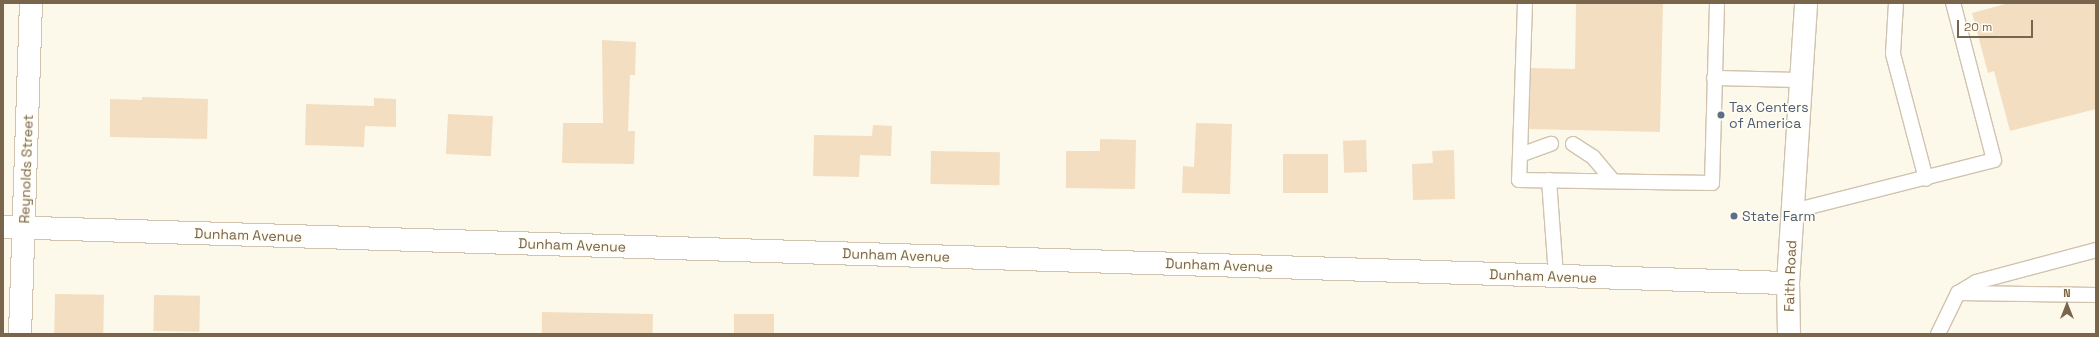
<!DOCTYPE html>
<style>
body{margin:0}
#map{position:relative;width:2099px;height:337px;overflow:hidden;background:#fdf9ea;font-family:"Space Grotesk",sans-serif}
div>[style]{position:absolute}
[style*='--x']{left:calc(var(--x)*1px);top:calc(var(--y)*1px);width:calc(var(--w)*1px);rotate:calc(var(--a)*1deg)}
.building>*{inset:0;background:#f3dec1;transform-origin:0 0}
.roads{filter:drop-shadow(1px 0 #d0c3af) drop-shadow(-1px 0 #d0c3af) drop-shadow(0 1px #d0c3af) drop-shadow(0 -1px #d0c3af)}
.lane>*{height:14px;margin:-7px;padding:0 7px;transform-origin:7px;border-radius:7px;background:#fff}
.street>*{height:22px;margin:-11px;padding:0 11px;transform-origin:11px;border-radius:11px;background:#fff}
.secondary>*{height:22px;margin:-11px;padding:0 11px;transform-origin:11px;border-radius:11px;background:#fff}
.dots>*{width:11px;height:11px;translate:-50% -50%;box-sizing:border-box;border:2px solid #fffcf1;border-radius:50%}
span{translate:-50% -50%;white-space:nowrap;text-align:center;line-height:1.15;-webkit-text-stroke:3px #fffcf1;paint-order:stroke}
.service-label{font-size:14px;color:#4e5e75}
.left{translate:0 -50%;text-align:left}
.street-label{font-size:14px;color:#79644c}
.frame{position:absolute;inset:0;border:4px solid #79644c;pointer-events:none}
.north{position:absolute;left:2047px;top:285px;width:40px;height:40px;-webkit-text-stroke:3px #fffcf1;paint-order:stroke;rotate:0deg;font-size:11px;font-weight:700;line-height:16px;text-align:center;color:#79644c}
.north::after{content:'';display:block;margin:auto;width:14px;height:18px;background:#79644c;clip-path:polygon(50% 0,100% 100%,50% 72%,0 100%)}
.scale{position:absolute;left:1957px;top:20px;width:76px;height:18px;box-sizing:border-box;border:2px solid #79644c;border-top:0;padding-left:5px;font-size:12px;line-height:14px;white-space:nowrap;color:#79644c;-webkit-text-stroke:3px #fffcf1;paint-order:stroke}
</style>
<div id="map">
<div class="building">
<i style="clip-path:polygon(1576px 3px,1663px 3px,1660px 132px,1529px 129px,1531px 68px,1575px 69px)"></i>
<i style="clip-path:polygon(2009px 3px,2096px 3px,2096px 109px,2010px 131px,1994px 71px,1988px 73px,1972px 13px)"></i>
<i style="clip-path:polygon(602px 40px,636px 42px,635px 75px,630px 75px,628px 131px,635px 131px,634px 164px,562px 163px,563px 123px,603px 123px)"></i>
<i style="clip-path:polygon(142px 97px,208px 99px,207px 139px,110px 137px,110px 99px,142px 100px)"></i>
<i style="clip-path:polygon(374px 98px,396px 99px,396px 127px,365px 126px,364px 147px,305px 145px,306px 104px,374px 106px)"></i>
<i style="left:448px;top:114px;width:45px;height:40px;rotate:3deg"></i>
<i style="clip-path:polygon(1196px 123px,1232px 124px,1230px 194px,1182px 193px,1183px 166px,1194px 167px)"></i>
<i style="clip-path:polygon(873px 125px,892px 126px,891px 156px,860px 155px,859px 177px,813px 176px,814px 135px,872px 136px)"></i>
<i style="clip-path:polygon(1100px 139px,1136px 140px,1135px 189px,1066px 188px,1066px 151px,1100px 151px)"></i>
<i style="left:1366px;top:140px;width:32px;height:23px;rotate:88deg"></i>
<i style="clip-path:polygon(1454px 150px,1455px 199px,1413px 200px,1412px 164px,1433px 163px,1432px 151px)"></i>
<i style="left:931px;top:151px;width:69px;height:33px;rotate:1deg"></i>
<i style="left:1328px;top:154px;width:39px;height:45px;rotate:90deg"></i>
<i style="left:55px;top:294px;width:49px;height:40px;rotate:1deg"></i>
<i style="left:154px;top:295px;width:46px;height:36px;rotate:1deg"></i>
<i style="left:542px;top:312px;width:111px;height:22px;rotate:1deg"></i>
<i style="left:774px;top:314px;width:20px;height:40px;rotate:90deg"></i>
</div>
<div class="roads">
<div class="lane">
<i style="--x:1525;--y:3;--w:177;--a:91.9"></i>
<i style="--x:1519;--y:180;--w:193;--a:0.9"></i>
<i style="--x:1712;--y:183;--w:180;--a:-88.4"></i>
<i style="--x:1896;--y:3;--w:51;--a:93.4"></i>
<i style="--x:1893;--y:54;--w:129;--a:75.2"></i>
<i style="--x:1714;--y:78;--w:87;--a:1.3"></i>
<i style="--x:1573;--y:144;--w:24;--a:33"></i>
<i style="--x:1593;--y:157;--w:31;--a:50"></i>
<i style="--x:1520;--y:155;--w:33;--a:-20"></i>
<i style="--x:1549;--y:180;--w:96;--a:85.8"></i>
<i style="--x:1793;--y:211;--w:207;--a:-14.2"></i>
<i style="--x:1994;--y:160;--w:162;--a:-104.6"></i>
<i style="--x:1959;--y:293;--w:137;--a:0.8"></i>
<i style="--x:1938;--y:334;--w:46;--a:-64"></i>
<i style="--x:1958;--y:293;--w:21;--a:-31"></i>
<i style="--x:1976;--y:282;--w:124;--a:-14.9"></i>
</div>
<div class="street">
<i style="--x:3;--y:227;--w:1786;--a:1.8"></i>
<i style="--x:20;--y:334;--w:331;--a:-88.1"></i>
</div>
<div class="secondary">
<i style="--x:1789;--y:334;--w:51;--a:-91.1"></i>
<i style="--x:1788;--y:283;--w:281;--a:-86.3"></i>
</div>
</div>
<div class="dots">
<i style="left:1721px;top:115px;background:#5c6f8a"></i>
<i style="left:1734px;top:216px;background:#5c6f8a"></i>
</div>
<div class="service-label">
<span class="left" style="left:1729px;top:115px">Tax Centers<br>of America</span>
<span class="left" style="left:1742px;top:216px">State Farm</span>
</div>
<div class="street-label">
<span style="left:26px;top:169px;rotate:-88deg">Reynolds Street</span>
<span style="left:248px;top:235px;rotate:2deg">Dunham Avenue</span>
<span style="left:572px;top:245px;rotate:2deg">Dunham Avenue</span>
<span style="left:896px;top:255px;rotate:2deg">Dunham Avenue</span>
<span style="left:1219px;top:265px;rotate:2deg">Dunham Avenue</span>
<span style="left:1543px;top:276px;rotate:2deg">Dunham Avenue</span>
<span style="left:1790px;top:276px;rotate:-88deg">Faith Road</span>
</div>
<div class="frame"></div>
<div class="north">N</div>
<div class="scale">20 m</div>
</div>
